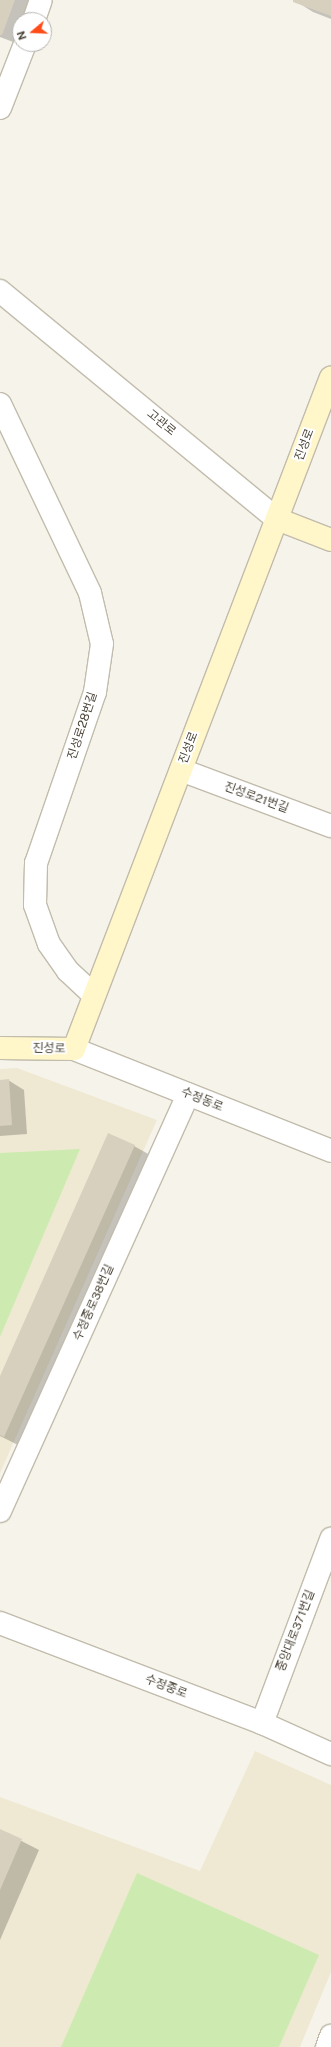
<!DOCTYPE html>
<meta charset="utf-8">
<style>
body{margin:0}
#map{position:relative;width:331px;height:2047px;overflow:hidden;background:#f6f3ea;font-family:"Public Sans","Noto Sans KR",sans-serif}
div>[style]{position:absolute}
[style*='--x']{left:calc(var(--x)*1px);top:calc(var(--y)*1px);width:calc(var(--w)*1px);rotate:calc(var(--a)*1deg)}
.education>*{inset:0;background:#efe9d3}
.green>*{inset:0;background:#cdebb1}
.shadow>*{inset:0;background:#0003}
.building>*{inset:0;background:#d8d0be}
.roads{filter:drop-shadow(1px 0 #c2bcac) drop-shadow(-1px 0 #c2bcac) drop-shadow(0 1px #c2bcac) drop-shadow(0 -1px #c2bcac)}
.minor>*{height:22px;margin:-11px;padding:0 11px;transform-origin:11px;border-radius:11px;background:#fff}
.tertiary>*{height:22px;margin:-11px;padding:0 11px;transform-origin:11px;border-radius:11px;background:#fff}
.secondary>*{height:22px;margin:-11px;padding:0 11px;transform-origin:11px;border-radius:11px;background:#fff6ca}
span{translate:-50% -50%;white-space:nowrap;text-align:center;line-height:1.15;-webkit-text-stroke:4px #fff;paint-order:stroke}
.street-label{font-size:12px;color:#4a4437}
.north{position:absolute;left:12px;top:12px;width:40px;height:40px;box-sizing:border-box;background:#fff;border:1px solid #b7b4af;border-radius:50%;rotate:251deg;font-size:11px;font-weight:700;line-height:16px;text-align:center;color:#4a4437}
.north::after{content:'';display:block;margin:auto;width:14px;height:18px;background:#ff4b17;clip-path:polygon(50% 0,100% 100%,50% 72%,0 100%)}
</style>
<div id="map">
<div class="education">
<i style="clip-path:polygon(17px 1068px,157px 1120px,0 1473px,0 1069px)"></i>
<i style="clip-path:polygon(255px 1751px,331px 1785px,331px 1972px,300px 2047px,0 2047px,0 1797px,200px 1871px)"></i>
</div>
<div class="green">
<i style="clip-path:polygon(80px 1149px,0 1337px,0 1153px)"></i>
<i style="clip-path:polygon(137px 1873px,319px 1955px,279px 2047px,61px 2047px)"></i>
</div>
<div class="shadow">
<i style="clip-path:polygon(0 0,39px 0,31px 20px,20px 20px,21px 45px,0 37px)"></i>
<i style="clip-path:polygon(294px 0,331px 0,331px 19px,313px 12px)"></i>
<i style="clip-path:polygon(8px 1080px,24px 1090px,27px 1134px,0 1136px,0 1081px)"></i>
<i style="clip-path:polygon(134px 1146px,150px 1155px,20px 1446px,0 1436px,0 1378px)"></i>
<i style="clip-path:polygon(0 1830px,39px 1850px,0 1940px)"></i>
</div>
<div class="building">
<i style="clip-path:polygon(0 0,15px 0,2px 35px,0 35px)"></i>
<i style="clip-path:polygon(293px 0,331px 0,331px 16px,293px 2px)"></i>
<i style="clip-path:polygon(9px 1079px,12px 1125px,0 1126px,0 1080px)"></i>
<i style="clip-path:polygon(108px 1133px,135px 1145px,4px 1437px,0 1435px,0 1376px)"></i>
<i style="clip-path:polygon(0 1829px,22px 1839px,0 1890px)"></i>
</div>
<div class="roads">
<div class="minor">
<i style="--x:34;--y:20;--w:21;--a:-71"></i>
<i style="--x:0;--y:108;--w:69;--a:-68.7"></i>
<i style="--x:0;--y:404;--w:209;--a:64.5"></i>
<i style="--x:90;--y:593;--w:52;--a:76.8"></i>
<i style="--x:102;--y:644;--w:49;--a:98.3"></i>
<i style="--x:95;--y:692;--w:181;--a:109"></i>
<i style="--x:36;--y:863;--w:42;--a:91.4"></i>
<i style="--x:35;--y:905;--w:41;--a:70.3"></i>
<i style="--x:49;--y:944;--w:33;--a:55"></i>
<i style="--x:68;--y:971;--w:35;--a:43"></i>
<i style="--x:181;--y:770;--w:160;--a:20.5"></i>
<i style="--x:0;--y:1511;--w:457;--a:-65.7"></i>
<i style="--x:262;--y:1723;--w:197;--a:-69.4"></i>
</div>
<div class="tertiary">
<i style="--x:0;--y:291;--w:359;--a:39.5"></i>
<i style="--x:74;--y:1049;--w:277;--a:21.6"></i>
<i style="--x:0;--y:1623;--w:280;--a:20.9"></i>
<i style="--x:262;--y:1723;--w:76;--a:24.2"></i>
<i style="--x:327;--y:2047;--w:12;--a:-70"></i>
</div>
<div class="secondary">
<i style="--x:277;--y:519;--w:58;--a:21.3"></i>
<i style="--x:0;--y:1048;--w:74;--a:0.8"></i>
<i style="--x:74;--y:1049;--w:719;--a:-69.07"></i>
</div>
</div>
<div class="street-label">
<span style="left:161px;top:423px;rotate:39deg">고관로</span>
<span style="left:305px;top:445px;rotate:-69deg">진성로</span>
<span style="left:83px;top:726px;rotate:-72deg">진성로28번길</span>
<span style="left:189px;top:748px;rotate:-69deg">진성로</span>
<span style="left:256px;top:798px;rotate:20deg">진성로21번길</span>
<span style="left:49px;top:1049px;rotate:1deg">진성로</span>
<span style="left:202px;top:1100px;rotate:22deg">수정동로</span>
<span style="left:94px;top:1303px;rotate:-66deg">수정중로38번길</span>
<span style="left:296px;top:1631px;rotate:-69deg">중앙대로371번길</span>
<span style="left:166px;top:1687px;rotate:21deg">수정중로</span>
</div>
<div class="north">N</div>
</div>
